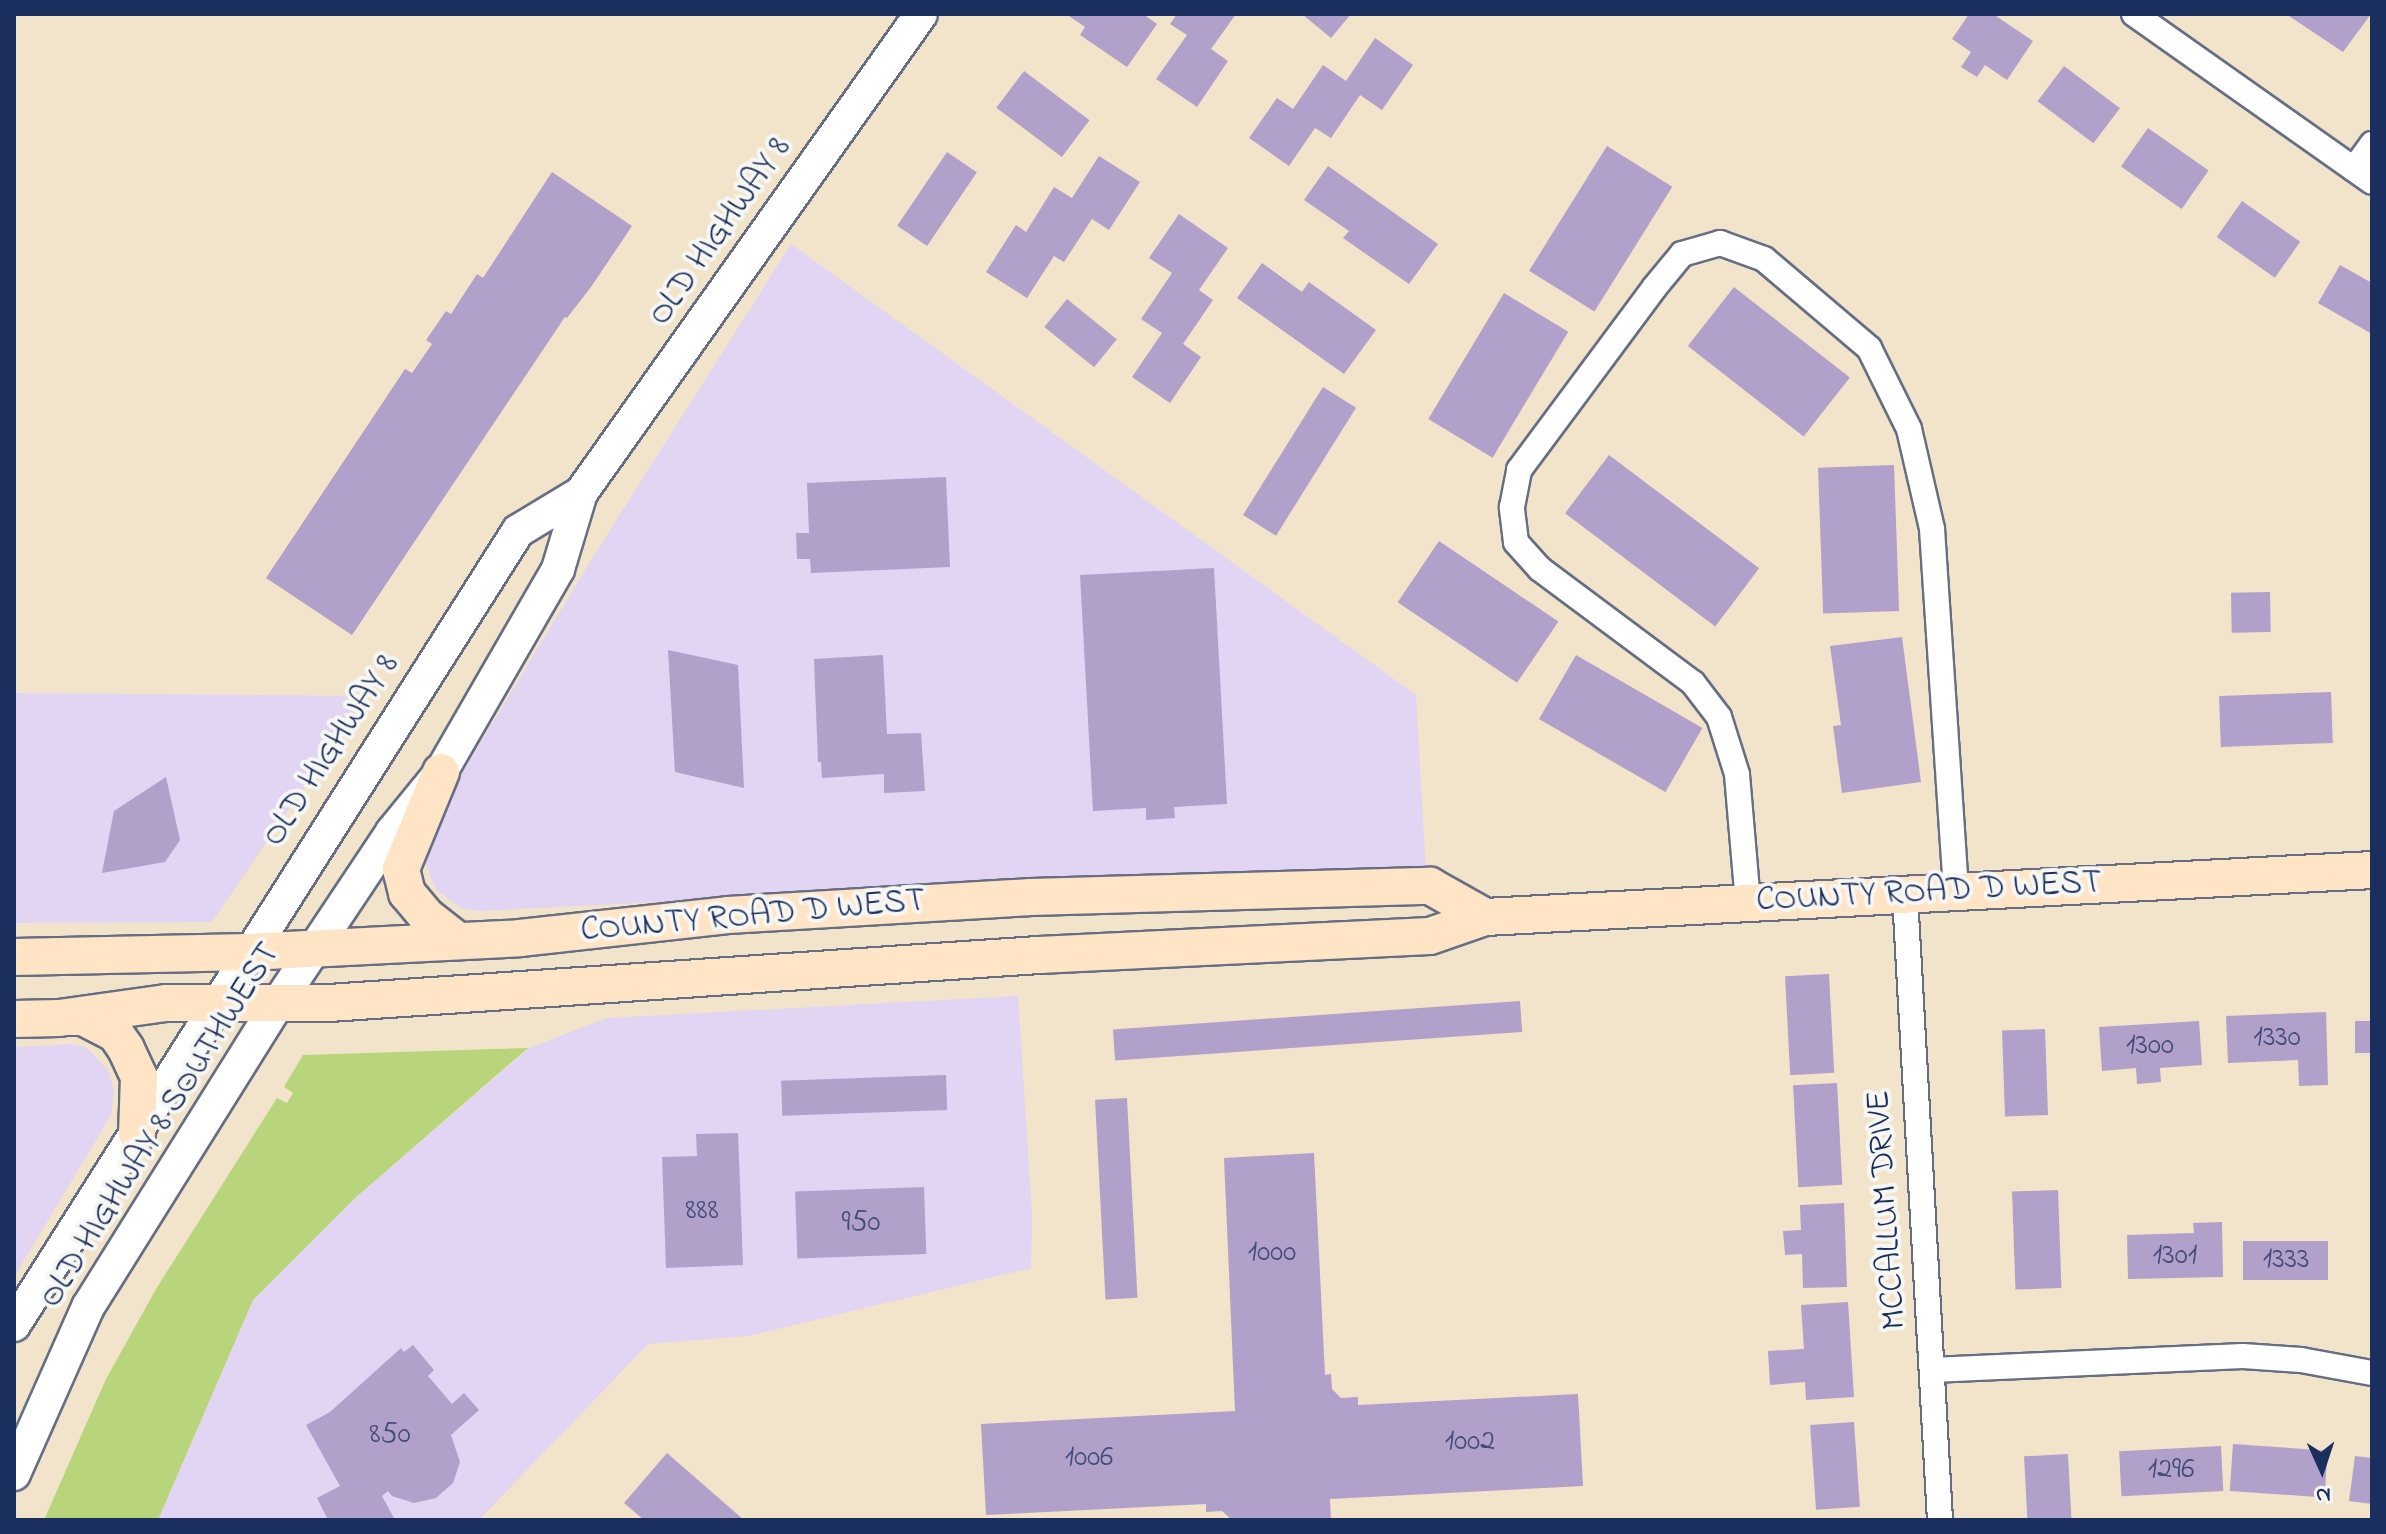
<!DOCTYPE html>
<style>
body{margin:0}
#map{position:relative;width:2386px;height:1534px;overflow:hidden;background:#f1e4cb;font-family:"Indie Flower",sans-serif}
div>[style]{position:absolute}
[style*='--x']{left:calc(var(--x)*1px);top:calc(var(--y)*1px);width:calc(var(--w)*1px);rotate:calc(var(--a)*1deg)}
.built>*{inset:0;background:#e2d4f3}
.green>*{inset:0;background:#b8d57b}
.building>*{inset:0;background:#b1a0c9;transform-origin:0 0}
.roads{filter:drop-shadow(2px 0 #666e84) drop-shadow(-2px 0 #666e84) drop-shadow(0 2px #666e84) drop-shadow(0 -2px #666e84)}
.minor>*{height:24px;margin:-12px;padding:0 12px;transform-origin:12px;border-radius:12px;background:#fff}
.tertiary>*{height:32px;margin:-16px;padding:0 16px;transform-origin:16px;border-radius:16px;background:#fff}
.secondary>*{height:36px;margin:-18px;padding:0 18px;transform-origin:18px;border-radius:18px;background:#ffe4c6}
span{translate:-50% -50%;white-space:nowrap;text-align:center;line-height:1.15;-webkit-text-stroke:8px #f6f6f2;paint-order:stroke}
.number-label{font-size:30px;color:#404b79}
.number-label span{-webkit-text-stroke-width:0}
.street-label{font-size:34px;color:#1b2f5e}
.frame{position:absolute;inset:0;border:16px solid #1b2f5e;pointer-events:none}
.north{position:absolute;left:2282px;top:1430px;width:80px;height:80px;-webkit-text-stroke:6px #f6f6f2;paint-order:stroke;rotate:177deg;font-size:22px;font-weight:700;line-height:32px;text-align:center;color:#1b2f5e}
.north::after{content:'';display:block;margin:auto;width:28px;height:36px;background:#1b2f5e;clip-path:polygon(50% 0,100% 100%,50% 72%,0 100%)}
</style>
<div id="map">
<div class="built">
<i style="clip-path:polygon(791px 244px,1416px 695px,1426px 873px,1055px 882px,480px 911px,461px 908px,436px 890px,423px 857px,430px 826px,593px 557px)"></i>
<i style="clip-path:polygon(14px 693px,366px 696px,212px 922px,14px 923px)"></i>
<i style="clip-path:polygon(1018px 996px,1032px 1215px,1031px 1268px,748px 1336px,648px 1344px,479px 1520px,158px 1520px,253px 1300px,355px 1198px,529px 1048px,607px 1018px)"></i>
<i style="clip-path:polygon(73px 1044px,87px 1048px,108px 1070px,114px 1092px,111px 1115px,14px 1277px,14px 1047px)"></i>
</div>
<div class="green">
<i style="clip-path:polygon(528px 1048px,355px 1198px,253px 1300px,158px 1520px,44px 1520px,106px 1379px,156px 1289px,277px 1098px,287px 1103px,293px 1093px,284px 1087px,303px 1055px)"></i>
</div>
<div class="building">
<i style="clip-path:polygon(1066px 14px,1143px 14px,1157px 24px,1127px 67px,1080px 35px,1085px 27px)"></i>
<i style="clip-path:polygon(1177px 14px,1236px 14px,1211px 49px,1228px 61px,1197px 107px,1156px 79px,1187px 35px,1170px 24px)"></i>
<i style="clip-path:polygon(1302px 14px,1351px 14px,1331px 38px)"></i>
<i style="clip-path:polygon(1969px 14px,1993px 14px,2033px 41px,2007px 80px,1985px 65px,1977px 77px,1961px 67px,1971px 52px,1952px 39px)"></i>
<i style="clip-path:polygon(2286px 14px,2371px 14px,2343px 52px)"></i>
<i style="clip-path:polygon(1375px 38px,1413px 65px,1382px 110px,1360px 95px,1331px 138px,1315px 128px,1289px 166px,1249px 138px,1277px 98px,1293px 109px,1323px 65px,1346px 81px)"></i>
<i style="left:2064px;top:66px;width:70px;height:44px;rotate:37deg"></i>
<i style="left:1024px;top:71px;width:82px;height:46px;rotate:37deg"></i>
<i style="left:2148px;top:128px;width:74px;height:47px;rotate:35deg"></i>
<i style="left:1607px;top:146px;width:77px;height:147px;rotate:32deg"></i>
<i style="left:947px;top:152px;width:36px;height:89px;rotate:34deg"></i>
<i style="clip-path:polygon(1099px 156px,1140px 182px,1109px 230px,1092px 219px,1064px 262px,1054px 256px,1027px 298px,986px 272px,1016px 225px,1026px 232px,1054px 187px,1072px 198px)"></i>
<i style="clip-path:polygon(1328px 166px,1438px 244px,1409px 284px,1343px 238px,1349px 231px,1304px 200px)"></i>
<i style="clip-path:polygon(552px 172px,632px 226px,591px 287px,567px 318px,565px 317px,352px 635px,266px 578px,405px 369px,412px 373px,432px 344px,426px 340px,446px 311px,451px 314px,477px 274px,483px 278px)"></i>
<i style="left:2242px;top:201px;width:71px;height:44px;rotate:35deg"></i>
<i style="clip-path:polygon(1179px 214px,1228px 248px,1199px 290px,1213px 300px,1183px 344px,1201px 357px,1170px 403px,1132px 377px,1162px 333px,1141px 319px,1172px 273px,1149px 258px)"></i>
<i style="clip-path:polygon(1262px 263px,1302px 292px,1309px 282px,1376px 330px,1344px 374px,1237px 298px)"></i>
<i style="clip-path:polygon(2340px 265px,2372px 283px,2372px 334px,2318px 303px)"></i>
<i style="left:1734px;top:287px;width:147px;height:75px;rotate:38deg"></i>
<i style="left:1504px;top:293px;width:75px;height:147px;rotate:31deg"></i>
<i style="left:1067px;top:299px;width:64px;height:36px;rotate:39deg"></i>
<i style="left:1323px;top:387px;width:39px;height:151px;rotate:32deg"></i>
<i style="left:1609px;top:455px;width:188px;height:73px;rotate:37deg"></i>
<i style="left:1894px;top:465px;width:146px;height:76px;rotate:88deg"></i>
<i style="clip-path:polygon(946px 477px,950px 567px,811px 573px,810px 559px,797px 559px,796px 533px,809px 533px,807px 483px)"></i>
<i style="left:1439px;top:541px;width:144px;height:74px;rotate:34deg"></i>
<i style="clip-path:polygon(1214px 568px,1227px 804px,1174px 807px,1175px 818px,1146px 820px,1146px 808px,1093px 811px,1080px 575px)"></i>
<i style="left:2270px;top:592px;width:40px;height:39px;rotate:89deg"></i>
<i style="clip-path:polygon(1902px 637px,1921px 782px,1842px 793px,1833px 726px,1841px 725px,1830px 646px)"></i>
<i style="clip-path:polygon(668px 650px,738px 665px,744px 788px,675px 772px)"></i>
<i style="clip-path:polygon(883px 655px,887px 734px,921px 733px,925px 791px,884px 793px,884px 774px,822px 778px,821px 762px,818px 762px,814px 659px)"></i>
<i style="left:1576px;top:655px;width:146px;height:74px;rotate:30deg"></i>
<i style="left:2331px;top:692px;width:51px;height:112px;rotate:88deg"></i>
<i style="clip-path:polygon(166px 777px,180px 840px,165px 862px,102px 873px,114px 811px)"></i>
<i style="left:1829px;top:974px;width:99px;height:44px;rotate:87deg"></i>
<i style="left:1520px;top:1001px;width:31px;height:408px;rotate:86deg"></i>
<i style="clip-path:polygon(2326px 1012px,2328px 1085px,2299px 1086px,2298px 1060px,2228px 1063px,2226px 1016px)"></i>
<i style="clip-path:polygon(2199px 1021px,2202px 1065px,2160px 1068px,2161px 1082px,2137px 1084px,2136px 1068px,2102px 1071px,2099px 1027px)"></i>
<i style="left:2372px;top:1021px;width:32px;height:17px;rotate:90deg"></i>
<i style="left:2045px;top:1029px;width:86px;height:43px;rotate:88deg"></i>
<i style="left:946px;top:1075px;width:35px;height:165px;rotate:88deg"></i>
<i style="left:1837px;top:1083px;width:102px;height:44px;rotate:87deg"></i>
<i style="left:1127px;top:1098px;width:200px;height:32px;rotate:87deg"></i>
<i style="clip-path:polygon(738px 1133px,743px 1265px,666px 1268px,662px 1157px,697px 1156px,696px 1134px)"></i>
<i style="clip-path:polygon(1314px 1153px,1325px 1375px,1331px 1374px,1332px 1389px,1341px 1398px,1358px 1397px,1358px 1405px,1578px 1394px,1583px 1486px,1330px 1499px,1331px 1520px,1232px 1520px,1222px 1511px,1206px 1512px,1206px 1504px,986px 1515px,981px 1424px,1235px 1411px,1224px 1158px)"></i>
<i style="left:924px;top:1187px;width:67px;height:129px;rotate:88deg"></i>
<i style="left:2058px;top:1190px;width:98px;height:46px;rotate:88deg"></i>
<i style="clip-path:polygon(1844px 1203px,1847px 1287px,1803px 1288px,1802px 1254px,1785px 1255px,1783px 1231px,1801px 1230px,1800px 1205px)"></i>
<i style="clip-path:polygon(2222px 1222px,2223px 1277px,2128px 1279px,2127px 1235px,2194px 1233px,2193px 1223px)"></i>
<i style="left:2243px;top:1241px;width:85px;height:39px"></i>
<i style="clip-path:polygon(1848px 1302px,1854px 1397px,1806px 1400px,1805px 1382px,1770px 1385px,1768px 1351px,1804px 1349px,1801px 1305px)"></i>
<i style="clip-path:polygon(413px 1345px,434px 1370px,428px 1376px,452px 1404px,464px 1393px,479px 1410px,451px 1435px,460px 1462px,453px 1483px,436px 1498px,414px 1503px,392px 1496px,388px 1491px,382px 1496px,395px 1520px,328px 1520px,317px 1498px,340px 1486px,306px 1425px,330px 1412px,401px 1348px,404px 1352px)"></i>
<i style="left:1854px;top:1422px;width:85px;height:44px;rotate:86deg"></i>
<i style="left:2233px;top:1444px;width:95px;height:47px;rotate:4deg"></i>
<i style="left:2221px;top:1446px;width:45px;height:102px;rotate:87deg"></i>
<i style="clip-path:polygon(667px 1453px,744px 1520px,644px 1520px,624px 1503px)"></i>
<i style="left:2068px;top:1454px;width:66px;height:44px;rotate:87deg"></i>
<i style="clip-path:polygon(2355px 1456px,2372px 1458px,2372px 1504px,2349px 1501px)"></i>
</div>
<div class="roads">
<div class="minor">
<i style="--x:2134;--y:14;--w:291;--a:35.2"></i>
<i style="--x:2354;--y:169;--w:31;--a:-54"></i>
<i style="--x:1905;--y:896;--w:625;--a:86.79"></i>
<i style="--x:1748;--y:903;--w:129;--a:-94.9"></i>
<i style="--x:1737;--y:774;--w:60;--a:-107.5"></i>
<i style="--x:1719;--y:717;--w:43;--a:-127.4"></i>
<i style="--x:1693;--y:683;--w:191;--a:-143.3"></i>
<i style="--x:1540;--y:569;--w:36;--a:-132"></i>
<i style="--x:1516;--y:542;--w:35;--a:-97"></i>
<i style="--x:1512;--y:507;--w:38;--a:-79"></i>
<i style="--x:1519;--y:470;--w:227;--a:-53.4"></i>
<i style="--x:1654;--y:288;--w:44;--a:-50.5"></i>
<i style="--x:1682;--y:254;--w:40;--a:-16"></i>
<i style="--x:1720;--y:243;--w:47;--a:20"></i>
<i style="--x:1764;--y:259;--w:138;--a:40.3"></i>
<i style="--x:1869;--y:348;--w:90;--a:63.7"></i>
<i style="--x:1909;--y:429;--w:103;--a:77"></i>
<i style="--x:1932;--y:529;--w:364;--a:86.2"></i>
<i style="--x:1932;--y:1370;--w:311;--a:-2.6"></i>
<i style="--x:2243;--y:1356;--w:58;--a:3.9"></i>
<i style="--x:2301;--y:1360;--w:72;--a:10.4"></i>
</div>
<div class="tertiary">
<i style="--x:14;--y:1325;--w:940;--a:-57.59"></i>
<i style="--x:518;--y:531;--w:74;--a:-31.1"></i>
<i style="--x:14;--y:1474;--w:183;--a:-66.1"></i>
<i style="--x:88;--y:1307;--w:358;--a:-58"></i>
<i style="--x:278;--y:1003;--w:206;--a:-56.3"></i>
<i style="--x:392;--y:832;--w:77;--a:-50.8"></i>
<i style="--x:441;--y:772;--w:234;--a:-60"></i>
<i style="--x:558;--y:569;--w:79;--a:-73.2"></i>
<i style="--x:581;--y:493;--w:587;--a:-54.63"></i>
</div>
<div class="secondary">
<i style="--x:441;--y:772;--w:105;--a:112.4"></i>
<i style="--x:401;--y:869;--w:25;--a:76"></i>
<i style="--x:407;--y:893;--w:30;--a:50"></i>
<i style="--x:426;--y:916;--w:41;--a:38"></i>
<i style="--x:14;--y:957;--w:234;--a:-1.2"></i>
<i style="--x:248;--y:952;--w:272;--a:-2.9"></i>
<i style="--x:520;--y:938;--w:209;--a:-6.3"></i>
<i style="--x:728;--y:915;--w:304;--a:-3.4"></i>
<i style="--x:1031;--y:897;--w:399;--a:-1.6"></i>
<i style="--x:1430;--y:886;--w:63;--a:29.4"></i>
<i style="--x:72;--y:1017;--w:11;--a:0"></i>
<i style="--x:83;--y:1017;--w:36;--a:27"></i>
<i style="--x:115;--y:1033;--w:19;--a:55"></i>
<i style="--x:126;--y:1049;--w:31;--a:65"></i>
<i style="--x:139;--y:1077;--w:57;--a:92"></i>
<i style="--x:14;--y:1019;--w:45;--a:-1.3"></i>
<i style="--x:59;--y:1018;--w:108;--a:-8"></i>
<i style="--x:166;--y:1003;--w:163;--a:0"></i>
<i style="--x:329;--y:1003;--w:712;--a:-3.87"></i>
<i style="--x:1039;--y:955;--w:391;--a:-2.8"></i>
<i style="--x:1430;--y:936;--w:58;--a:-19.1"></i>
<i style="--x:1485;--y:917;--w:888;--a:-3.03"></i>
</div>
</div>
<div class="number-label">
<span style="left:2277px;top:1038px">1330</span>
<span style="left:2150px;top:1046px">1300</span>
<span style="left:702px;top:1211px">888</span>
<span style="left:861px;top:1223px">950</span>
<span style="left:1272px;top:1253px">1000</span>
<span style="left:2175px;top:1256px">1301</span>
<span style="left:2286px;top:1260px">1333</span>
<span style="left:390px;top:1435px">850</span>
<span style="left:1470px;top:1442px">1002</span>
<span style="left:1089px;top:1458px">1006</span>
<span style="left:2171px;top:1470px">1296</span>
</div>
<div class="street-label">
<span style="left:721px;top:232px;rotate:-55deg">OLD HIGHWAY 8</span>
<span style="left:332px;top:751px;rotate:-57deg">OLD HIGHWAY 8</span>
<span style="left:1929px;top:893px;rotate:-3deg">COUNTY ROAD D WEST</span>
<span style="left:753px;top:917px;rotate:-5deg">COUNTY ROAD D WEST</span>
<span style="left:161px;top:1126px;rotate:-58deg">OLD HIGHWAY 8 SOUTHWEST</span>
<span style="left:1888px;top:1210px;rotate:-94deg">MCCALLUM DRIVE</span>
</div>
<div class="frame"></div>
<div class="north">N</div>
</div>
